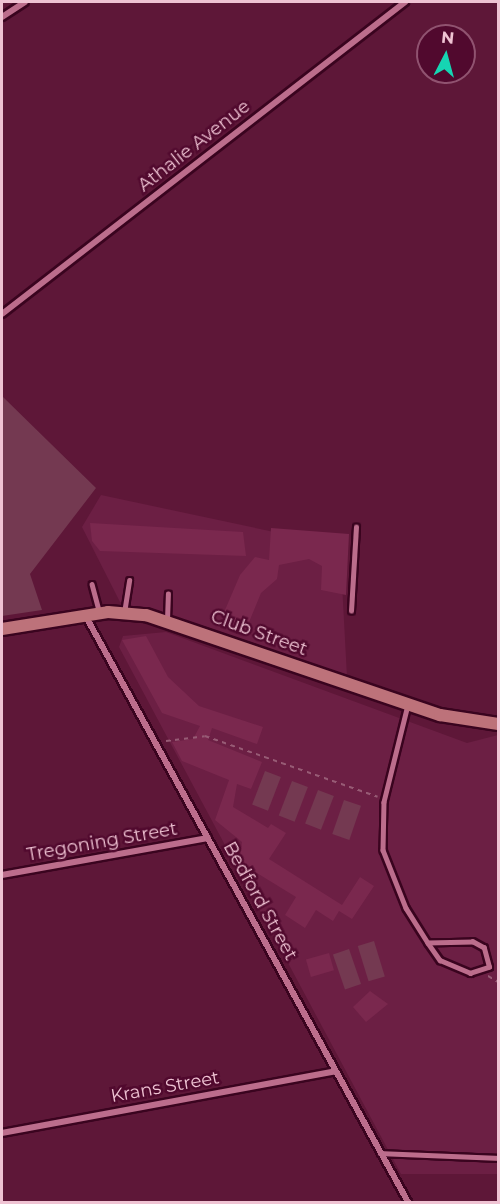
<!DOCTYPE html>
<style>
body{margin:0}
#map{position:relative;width:500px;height:1204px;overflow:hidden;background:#5e1738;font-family:Montserrat,sans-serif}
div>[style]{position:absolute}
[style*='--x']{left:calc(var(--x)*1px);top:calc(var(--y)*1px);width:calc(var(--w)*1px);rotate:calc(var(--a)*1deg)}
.built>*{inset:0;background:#6c1f44}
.green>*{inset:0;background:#743951;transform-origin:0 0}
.building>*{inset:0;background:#7a284e;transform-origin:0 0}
.path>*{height:1.5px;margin-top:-0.75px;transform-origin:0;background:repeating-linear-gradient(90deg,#975b75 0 4.5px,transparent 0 9px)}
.roads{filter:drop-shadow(2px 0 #3a041f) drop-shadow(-2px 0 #3a041f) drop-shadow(0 2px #3a041f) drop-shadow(0 -2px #3a041f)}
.service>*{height:4.5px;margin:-2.25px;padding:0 2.25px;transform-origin:2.25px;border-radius:2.25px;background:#bc6d8c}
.minor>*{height:6px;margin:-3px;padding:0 3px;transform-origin:3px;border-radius:3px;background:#bc6d8c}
.secondary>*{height:12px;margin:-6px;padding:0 6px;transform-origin:6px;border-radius:6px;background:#bd727a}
span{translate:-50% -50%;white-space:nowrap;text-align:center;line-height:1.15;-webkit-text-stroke:5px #51092e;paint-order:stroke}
.street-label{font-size:18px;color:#efc3d3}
.frame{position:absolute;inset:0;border:3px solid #efc3d3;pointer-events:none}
.north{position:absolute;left:416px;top:24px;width:60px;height:60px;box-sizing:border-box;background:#51092e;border:2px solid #905370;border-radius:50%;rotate:6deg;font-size:16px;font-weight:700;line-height:24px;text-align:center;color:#efc3d3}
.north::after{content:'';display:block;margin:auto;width:21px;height:27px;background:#16d5b3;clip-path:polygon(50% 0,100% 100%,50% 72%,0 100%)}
</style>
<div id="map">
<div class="built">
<i style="clip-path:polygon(101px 495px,340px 546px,347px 677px,120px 602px,82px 527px)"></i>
<i style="clip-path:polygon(166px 632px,467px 743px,498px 735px,498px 1174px,401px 1174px,119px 647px,123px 636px)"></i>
</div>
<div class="green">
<i style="clip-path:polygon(2px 396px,96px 488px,30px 574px,42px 610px,2px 616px)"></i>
<i style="left:265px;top:771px;width:17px;height:36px;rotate:21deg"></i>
<i style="left:292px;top:781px;width:17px;height:37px;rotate:21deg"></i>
<i style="left:318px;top:790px;width:17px;height:36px;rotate:21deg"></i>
<i style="left:344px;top:800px;width:18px;height:36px;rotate:19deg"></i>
<i style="left:374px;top:941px;width:37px;height:17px;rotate:73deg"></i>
<i style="left:349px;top:949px;width:37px;height:17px;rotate:71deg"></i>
</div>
<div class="building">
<i style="clip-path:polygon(90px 523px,243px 532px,246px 556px,100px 551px,92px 541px)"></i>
<i style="clip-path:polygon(271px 528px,349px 534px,346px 595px,321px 590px,322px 566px,309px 559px,279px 565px,277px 579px,261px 593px,247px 627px,222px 617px,240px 575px,255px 557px,269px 560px)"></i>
<i style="clip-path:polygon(146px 636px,168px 677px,199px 706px,263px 727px,257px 744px,212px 728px,208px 740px,262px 762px,251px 789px,237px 784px,233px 807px,268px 828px,271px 824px,286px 833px,269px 859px,342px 905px,360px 877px,374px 886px,352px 919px,339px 911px,333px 921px,316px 910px,305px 928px,285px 915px,296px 897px,239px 862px,242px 842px,215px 820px,229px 780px,182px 761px,172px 742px,193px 739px,200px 726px,162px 713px,122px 640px)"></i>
<i style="left:329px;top:953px;width:18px;height:24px;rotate:74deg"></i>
<i style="clip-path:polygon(370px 991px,388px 1004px,366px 1022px,353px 1007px)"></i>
</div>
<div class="path">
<i style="--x:166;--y:741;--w:39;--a:-7"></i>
<i style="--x:205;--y:736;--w:183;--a:19.4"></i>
<i style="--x:488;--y:976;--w:12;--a:31"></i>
</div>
<div class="roads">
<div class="service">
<i style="--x:92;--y:584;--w:30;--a:75"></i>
<i style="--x:351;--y:611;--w:84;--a:-86.6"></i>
<i style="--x:124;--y:613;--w:33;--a:-81"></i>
<i style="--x:167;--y:620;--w:26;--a:-88"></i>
<i style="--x:408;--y:705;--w:100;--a:103.9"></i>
<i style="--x:384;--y:802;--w:48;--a:91.2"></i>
<i style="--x:383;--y:850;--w:62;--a:68.4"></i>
<i style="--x:406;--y:908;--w:41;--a:57.8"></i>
<i style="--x:428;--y:943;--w:21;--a:55"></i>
<i style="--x:440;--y:960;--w:33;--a:23"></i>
<i style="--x:470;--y:973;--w:20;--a:-18"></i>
<i style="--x:489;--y:967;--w:20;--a:-105"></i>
<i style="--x:484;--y:948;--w:13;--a:-151"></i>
<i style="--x:473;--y:942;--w:45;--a:178.7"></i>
<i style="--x:380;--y:1153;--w:118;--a:2.4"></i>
</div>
<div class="minor">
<i style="--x:2;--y:17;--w:27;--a:-33"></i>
<i style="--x:2;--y:314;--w:510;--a:-37.75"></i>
<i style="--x:85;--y:615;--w:670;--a:61.18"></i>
<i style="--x:2;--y:875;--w:209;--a:-10.2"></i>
<i style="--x:2;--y:1133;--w:339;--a:-10.5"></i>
</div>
<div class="secondary">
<i style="--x:2;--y:629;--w:107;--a:-9.1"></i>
<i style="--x:108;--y:612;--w:38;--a:5"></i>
<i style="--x:146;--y:615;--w:311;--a:18.8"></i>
<i style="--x:440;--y:715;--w:59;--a:8.8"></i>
</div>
</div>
<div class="street-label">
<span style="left:194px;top:146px;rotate:-38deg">Athalie Avenue</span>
<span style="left:259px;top:633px;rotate:20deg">Club Street</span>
<span style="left:102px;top:842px;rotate:-10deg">Tregoning Street</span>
<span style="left:260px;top:901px;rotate:61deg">Bedford Street</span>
<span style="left:165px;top:1087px;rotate:-10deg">Krans Street</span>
</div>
<div class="frame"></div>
<div class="north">N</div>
</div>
